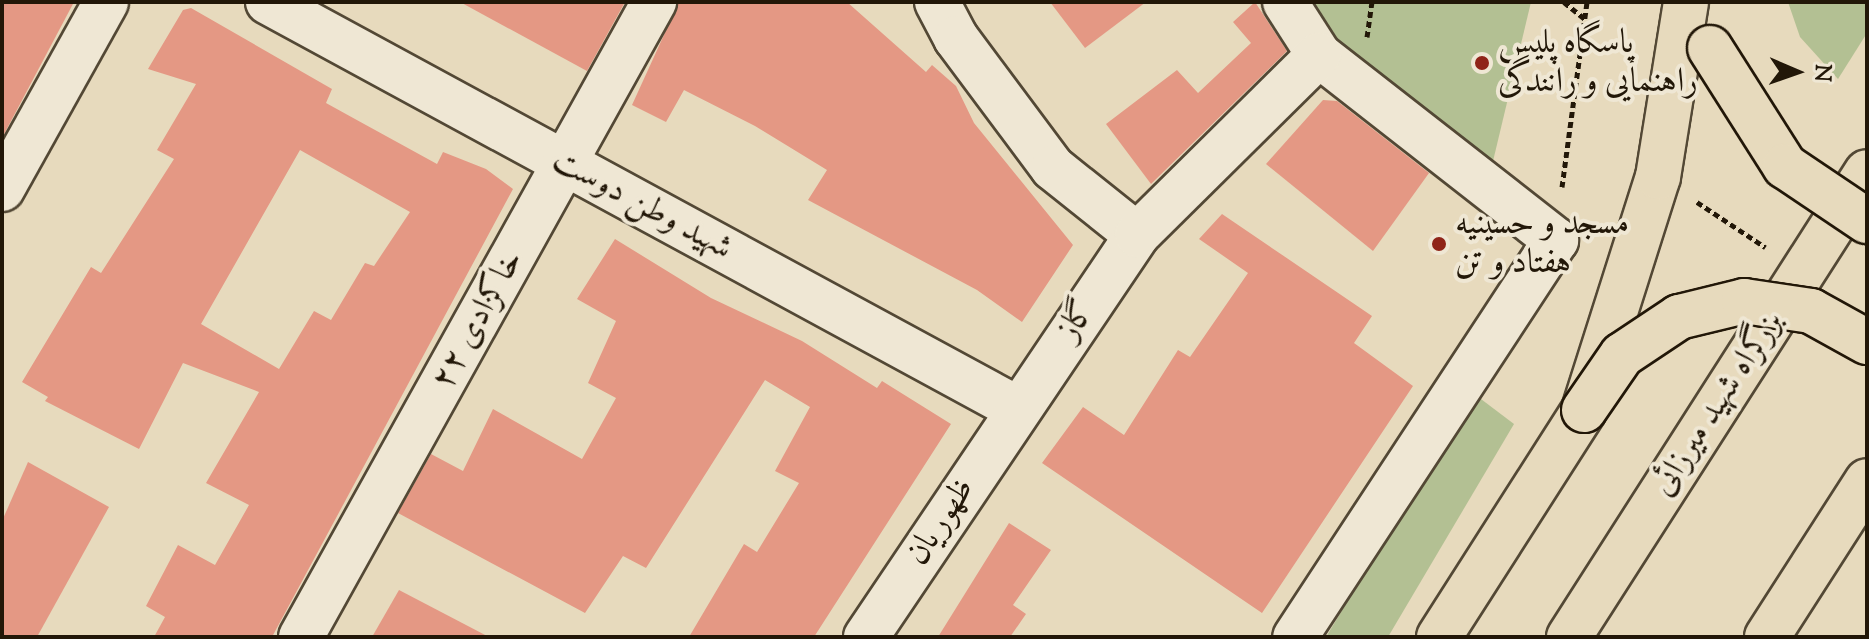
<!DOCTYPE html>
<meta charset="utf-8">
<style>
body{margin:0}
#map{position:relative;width:1869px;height:639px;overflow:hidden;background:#e7dabd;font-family:"Sorts Mill Goudy",Amiri,serif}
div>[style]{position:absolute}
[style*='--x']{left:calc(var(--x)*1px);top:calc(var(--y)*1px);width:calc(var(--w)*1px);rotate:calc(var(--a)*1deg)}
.green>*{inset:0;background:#b3c093}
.building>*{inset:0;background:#e49884}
.path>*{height:5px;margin-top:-2.5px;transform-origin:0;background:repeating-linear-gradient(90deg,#221708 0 6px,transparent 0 10px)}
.roads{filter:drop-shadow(2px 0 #534835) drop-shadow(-2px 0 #534835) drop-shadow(0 2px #534835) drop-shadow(0 -2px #534835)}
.minor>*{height:44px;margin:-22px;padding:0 22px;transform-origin:22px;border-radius:22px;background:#efe7d4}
.highway>*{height:44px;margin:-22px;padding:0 22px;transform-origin:22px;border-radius:22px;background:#e7dabd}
.bridges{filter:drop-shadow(2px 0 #221708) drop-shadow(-2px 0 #221708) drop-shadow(0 2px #221708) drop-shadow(0 -2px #221708)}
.major-bridge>*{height:44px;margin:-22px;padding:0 22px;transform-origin:22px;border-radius:22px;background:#e7dabd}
.highway-bridge>*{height:44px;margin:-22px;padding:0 22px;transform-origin:22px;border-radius:22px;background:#e7dabd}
.dots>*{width:22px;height:22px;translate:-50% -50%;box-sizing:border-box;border:4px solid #efe7d4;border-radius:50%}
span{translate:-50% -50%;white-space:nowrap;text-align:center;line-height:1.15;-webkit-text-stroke:8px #efe7d4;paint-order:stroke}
.poi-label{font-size:34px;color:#221708}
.left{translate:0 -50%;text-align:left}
.street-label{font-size:34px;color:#221708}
.frame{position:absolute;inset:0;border:4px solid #221708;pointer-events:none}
.north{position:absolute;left:1757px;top:32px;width:80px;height:80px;-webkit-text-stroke:6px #efe7d4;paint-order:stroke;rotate:92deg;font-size:22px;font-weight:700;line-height:32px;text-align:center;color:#221708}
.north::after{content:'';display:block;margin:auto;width:28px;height:36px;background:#221708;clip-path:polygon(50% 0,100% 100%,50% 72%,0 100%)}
</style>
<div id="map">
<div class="green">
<i style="clip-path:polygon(1262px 2px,1531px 2px,1483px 203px,1328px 84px)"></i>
<i style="clip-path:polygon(1788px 2px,1867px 2px,1867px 33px,1838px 79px,1800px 37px)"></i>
<i style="clip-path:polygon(1473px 393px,1514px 424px,1388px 637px,1326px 637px)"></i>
</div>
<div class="building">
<i style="clip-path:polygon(2px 2px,74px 2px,2px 138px)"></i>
<i style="clip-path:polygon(460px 2px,625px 2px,587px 71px)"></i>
<i style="clip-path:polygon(679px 2px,847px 2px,926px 72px,932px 65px,956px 86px,974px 123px,1073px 245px,1022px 322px,977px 290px,808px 200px,827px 170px,755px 126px,684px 90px,666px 122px,632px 105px)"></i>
<i style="clip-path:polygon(1050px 2px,1146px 2px,1085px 48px)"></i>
<i style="clip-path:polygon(1255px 2px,1287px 51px,1151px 184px,1106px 124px,1177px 70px,1198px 93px,1251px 43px,1233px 22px)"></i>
<i style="clip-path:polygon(evenodd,191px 8px,332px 89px,326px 103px,355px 119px,437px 164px,443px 152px,486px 169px,513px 189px,272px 637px,154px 637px,165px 617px,146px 606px,178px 545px,215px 565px,249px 505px,206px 483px,259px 392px,183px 363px,139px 449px,45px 401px,48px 397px,22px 382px,91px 267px,101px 273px,174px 159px,157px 150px,196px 84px,148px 69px,183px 10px,191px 8px,300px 150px,410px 212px,374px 266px,365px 263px,331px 320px,314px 311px,279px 369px,201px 324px,300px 150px)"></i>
<i style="clip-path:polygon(1323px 100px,1337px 101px,1429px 173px,1373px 251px,1266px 164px)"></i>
<i style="clip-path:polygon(1222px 214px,1372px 316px,1354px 343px,1413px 386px,1262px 613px,1042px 463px,1083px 407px,1124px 435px,1178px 350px,1190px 357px,1248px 273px,1199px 239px)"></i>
<i style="clip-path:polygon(615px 239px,711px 298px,802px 341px,877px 388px,882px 381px,951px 424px,814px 637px,689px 637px,744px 544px,757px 552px,799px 483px,775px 471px,810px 407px,765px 380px,646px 568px,623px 556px,585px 613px,398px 513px,431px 454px,463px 471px,493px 409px,582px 459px,616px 398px,588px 383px,616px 321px,577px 299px)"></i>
<i style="clip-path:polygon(28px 462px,109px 507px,37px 637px,2px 637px,2px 521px)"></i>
<i style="clip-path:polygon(1009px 523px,1051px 550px,1013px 605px,1026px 614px,1010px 637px,938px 637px)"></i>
<i style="clip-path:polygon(399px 590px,489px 637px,372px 637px)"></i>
</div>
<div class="path">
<i style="--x:1564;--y:2;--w:27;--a:39"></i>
<i style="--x:1367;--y:37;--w:35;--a:-82"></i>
<i style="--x:1562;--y:187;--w:187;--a:-82.3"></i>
<i style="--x:1697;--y:202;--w:82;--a:33.5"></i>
</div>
<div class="roads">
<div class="minor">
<i style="--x:268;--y:2;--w:851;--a:28.49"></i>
<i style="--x:937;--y:2;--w:41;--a:62.2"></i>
<i style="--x:956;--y:38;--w:162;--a:53.3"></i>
<i style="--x:1053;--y:168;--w:107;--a:38.6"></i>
<i style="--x:1285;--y:2;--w:63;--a:57.3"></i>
<i style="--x:1319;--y:55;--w:301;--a:38"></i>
<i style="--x:1556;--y:240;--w:475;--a:123.3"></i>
<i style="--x:2;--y:189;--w:214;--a:-60.9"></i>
<i style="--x:301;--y:637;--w:727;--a:-60.93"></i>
<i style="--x:866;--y:637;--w:485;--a:-56"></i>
<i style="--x:1137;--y:235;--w:256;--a:-44.7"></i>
</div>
<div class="highway">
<i style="--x:1439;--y:637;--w:269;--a:-57.4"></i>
<i style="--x:1584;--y:410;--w:244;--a:-72.4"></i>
<i style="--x:1658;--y:177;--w:177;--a:-80.9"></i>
<i style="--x:1569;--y:637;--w:552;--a:-57.35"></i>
<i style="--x:1767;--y:637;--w:185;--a:-57.3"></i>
</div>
</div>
<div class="bridges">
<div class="major-bridge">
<i style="--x:1710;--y:48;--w:140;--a:57.6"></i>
<i style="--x:1785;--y:166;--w:99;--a:33.9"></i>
</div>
<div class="highway-bridge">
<i style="--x:1584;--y:410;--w:67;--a:-55.4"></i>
<i style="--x:1622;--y:355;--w:69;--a:-33.7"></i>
<i style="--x:1679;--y:317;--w:67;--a:-13.8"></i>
<i style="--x:1744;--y:301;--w:68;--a:8.5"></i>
<i style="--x:1811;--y:311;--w:64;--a:29"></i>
</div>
</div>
<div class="dots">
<i style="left:1482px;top:63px;background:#8f2418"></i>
<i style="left:1439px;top:244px;background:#8f2418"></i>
</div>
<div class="poi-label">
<span class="left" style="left:1498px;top:63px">پاسگاه پلیس<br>راهنمایی و رانندگی</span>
<span class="left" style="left:1455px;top:244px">مسجد و حسینیه<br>هفتاد و تن</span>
</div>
<div class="street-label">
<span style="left:642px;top:205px;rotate:28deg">شهید وطن دوست</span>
<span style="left:478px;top:320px;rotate:-61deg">خاکزادی ۲۲</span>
<span style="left:1077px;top:321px;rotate:-55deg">گاز</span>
<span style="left:1718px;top:404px;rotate:-57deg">بزرگراه شهید میرزائی</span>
<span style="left:941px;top:522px;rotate:-57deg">ظهوریان</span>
</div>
<div class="frame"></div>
<div class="north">N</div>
</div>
